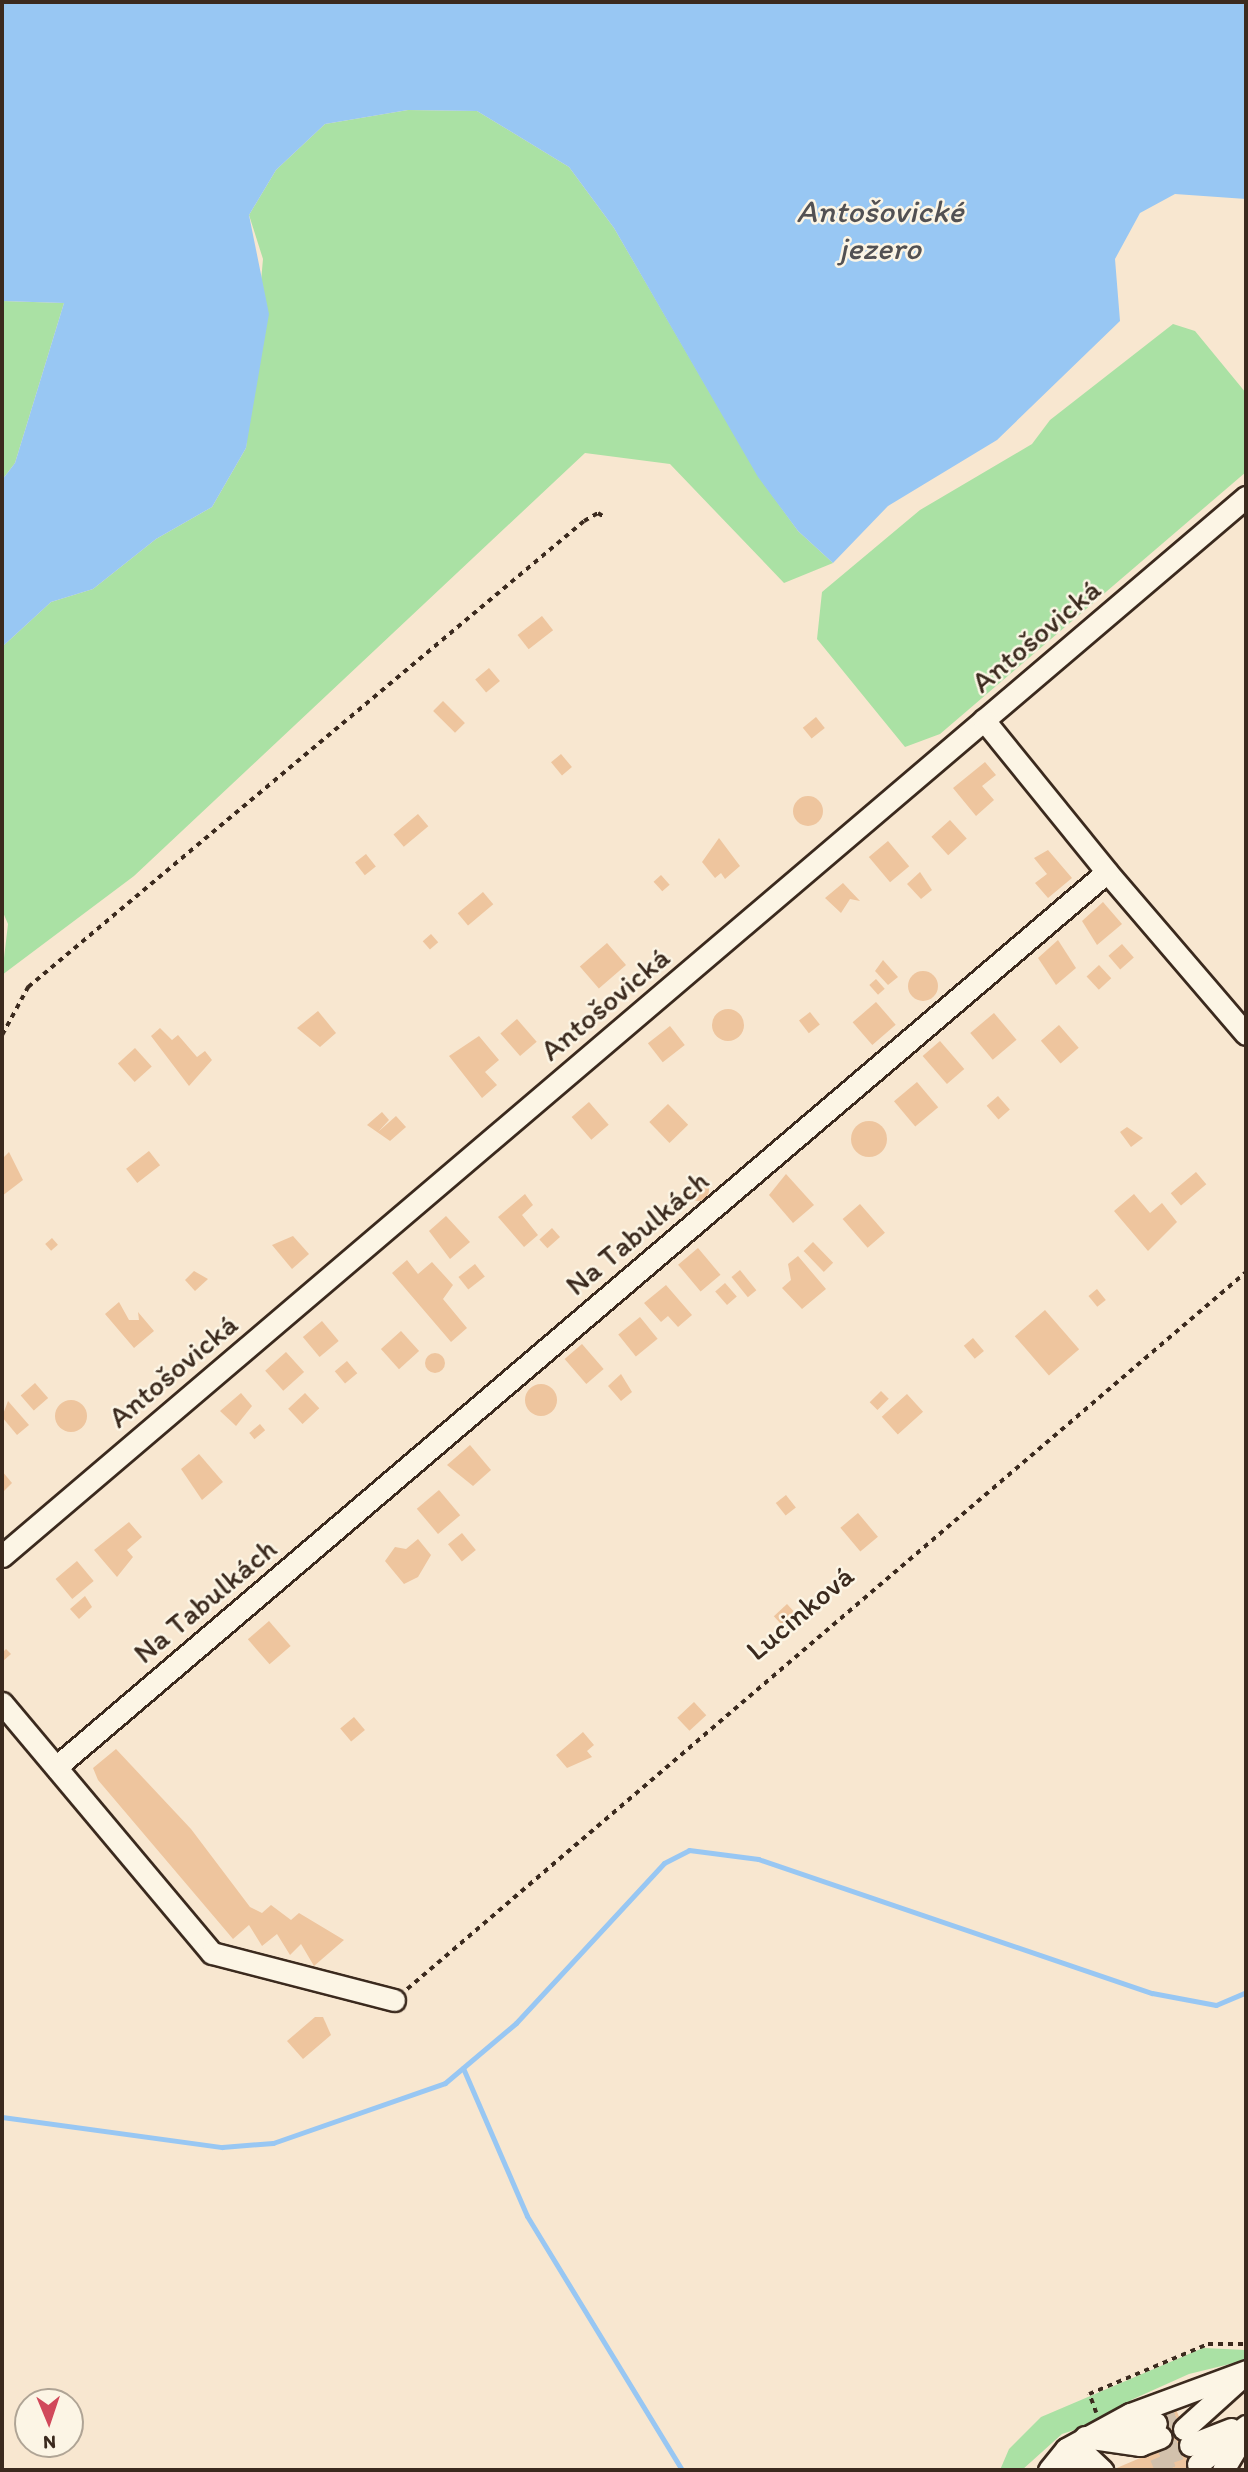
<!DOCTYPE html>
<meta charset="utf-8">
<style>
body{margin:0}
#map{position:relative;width:1248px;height:2472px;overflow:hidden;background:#f8e7d0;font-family:Itim,sans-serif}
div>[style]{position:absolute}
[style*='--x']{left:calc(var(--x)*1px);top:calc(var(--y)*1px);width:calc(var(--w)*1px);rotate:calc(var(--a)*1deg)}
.green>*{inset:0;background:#aae1a4}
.water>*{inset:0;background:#98c7f3}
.stream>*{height:5px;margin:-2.5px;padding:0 2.5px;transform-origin:2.5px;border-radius:2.5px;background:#98c7f3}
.building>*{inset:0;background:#eec59e;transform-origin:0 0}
.round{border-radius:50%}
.minor-tunnel>*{height:21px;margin-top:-10.5px;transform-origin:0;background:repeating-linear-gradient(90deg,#d2c1ac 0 21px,transparent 0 31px)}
.path>*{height:3.5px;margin-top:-1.75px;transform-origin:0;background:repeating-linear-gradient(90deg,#3b2a1e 0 5px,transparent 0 10px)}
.roads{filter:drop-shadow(2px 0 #3b2a1e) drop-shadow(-2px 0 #3b2a1e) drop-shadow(0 2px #3b2a1e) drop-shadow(0 -2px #3b2a1e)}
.minor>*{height:21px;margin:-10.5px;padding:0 10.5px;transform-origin:10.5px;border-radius:10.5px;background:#fcf5e5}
span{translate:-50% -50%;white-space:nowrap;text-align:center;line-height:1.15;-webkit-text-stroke:5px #fcf5e5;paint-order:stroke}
.street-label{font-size:30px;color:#3b2a1e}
.water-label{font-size:32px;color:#525153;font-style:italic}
.frame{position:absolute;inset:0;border:4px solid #3b2a1e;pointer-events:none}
.north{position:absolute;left:14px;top:2388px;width:70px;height:70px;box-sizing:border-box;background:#fcf5e5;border:2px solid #afa495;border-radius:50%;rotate:178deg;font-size:19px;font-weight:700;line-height:28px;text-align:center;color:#3b2a1e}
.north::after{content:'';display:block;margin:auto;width:24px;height:32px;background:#d1495b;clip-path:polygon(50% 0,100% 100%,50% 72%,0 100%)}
</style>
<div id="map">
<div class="green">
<i style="clip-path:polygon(408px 110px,477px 111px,569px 167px,614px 228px,759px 477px,798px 531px,833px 563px,784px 583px,670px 464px,585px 453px,134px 876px,2px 975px,8px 924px,2px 910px,2px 647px,51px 602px,93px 589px,156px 539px,212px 507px,246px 448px,263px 259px,249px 215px,276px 170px,325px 124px)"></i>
<i style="clip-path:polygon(2px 301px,64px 303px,15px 463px,2px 480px)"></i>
<i style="clip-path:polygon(1173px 324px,1195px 331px,1246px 393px,1246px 472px,940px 734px,905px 747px,817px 639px,822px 592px,920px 510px,1032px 444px,1050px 420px)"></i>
<i style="clip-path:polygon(1203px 2348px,1246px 2350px,1246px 2360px,1189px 2374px,1131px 2400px,1117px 2416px,1062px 2434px,1022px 2470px,1000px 2470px,1009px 2449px,1041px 2417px)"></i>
</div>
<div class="water">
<i style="clip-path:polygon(2px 2px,1246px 2px,1246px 199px,1175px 194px,1140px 213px,1115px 259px,1120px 321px,997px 440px,888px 506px,833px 563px,798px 531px,758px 477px,614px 228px,569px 167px,477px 111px,408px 110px,325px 124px,276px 170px,249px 215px,269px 314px,246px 448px,212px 507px,156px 539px,93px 589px,51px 602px,2px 647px,2px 480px,15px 463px,64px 303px,2px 301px)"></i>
</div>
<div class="stream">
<i style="--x:463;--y:2068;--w:161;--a:66.6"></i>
<i style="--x:527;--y:2216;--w:298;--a:58.6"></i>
<i style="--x:2;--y:2117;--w:222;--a:7.8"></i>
<i style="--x:222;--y:2147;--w:51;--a:-4.5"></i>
<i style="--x:273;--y:2143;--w:182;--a:-19.2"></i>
<i style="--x:445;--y:2083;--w:93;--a:-40.2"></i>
<i style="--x:516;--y:2023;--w:218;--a:-47.2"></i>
<i style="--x:664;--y:1863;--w:28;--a:-27"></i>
<i style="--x:689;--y:1850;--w:70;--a:7.4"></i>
<i style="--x:758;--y:1859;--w:416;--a:18.8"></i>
<i style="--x:1152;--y:1993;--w:65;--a:10.6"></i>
<i style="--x:1216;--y:2005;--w:33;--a:-23"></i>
</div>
<div class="building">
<i style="left:542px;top:616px;width:18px;height:31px;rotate:52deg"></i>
<i style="left:489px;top:668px;width:17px;height:18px;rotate:50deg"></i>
<i style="left:443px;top:701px;width:31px;height:14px;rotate:45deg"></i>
<i style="left:816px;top:717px;width:14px;height:17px;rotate:51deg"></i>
<i style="left:561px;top:754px;width:17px;height:13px;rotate:50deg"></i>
<i style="clip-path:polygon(985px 762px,996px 775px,982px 786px,994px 800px,976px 816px,953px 788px)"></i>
<i class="round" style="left:793px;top:796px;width:30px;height:30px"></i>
<i style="left:418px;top:814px;width:16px;height:32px;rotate:50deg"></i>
<i style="left:950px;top:820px;width:25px;height:25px;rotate:48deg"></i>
<i style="clip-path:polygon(719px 838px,740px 866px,725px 879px,721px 873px,715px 878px,702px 862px)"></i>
<i style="left:888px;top:841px;width:33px;height:25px;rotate:50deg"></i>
<i style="clip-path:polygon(1048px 850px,1072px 878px,1048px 898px,1035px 883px,1047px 874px,1034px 858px)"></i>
<i style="left:366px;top:854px;width:16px;height:14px;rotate:52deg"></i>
<i style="clip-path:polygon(920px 872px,932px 890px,921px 899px,907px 884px)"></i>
<i style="left:661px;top:875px;width:13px;height:10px;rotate:48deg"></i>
<i style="clip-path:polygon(843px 883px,860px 901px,850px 899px,841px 913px,825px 898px)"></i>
<i style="left:483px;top:892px;width:16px;height:33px;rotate:50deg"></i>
<i style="clip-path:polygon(1103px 902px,1122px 924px,1097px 945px,1082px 921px)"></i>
<i style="left:431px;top:934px;width:11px;height:11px;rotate:49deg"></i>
<i style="clip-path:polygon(1058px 940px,1076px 968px,1056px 985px,1038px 958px)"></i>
<i style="left:607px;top:943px;width:29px;height:36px;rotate:49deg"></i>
<i style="left:1122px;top:944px;width:18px;height:18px;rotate:49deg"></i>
<i style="clip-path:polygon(883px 960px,898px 977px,888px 985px,875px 971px)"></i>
<i style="left:1099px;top:965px;width:18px;height:17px;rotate:47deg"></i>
<i class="round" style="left:908px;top:971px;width:30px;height:30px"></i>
<i style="left:876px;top:979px;width:13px;height:9px;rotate:48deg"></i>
<i style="left:876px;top:1002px;width:30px;height:31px;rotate:49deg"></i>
<i class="round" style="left:712px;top:1009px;width:32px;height:32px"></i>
<i style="clip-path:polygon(318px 1011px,336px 1033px,320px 1047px,297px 1028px)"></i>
<i style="left:810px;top:1012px;width:16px;height:14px;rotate:52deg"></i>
<i style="left:994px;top:1013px;width:35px;height:31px;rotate:50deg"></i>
<i style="left:517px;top:1019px;width:30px;height:22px;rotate:49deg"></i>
<i style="left:1059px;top:1025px;width:30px;height:24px;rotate:49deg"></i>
<i style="left:670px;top:1026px;width:24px;height:28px;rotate:52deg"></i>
<i style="clip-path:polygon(160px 1028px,172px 1040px,178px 1035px,197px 1057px,205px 1051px,212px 1060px,189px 1086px,151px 1036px)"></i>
<i style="clip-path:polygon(479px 1036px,499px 1060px,485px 1072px,497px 1085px,482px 1098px,449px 1056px)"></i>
<i style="left:940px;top:1041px;width:37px;height:23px;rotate:49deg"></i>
<i style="left:135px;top:1048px;width:25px;height:23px;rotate:48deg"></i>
<i style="left:917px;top:1082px;width:33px;height:30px;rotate:50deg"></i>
<i style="left:998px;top:1096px;width:18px;height:15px;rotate:49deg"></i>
<i style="left:589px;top:1102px;width:30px;height:23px;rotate:49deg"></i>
<i style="left:668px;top:1104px;width:29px;height:26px;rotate:46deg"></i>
<i style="clip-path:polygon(382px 1112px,389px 1120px,378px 1132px,396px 1116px,406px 1127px,390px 1141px,367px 1125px)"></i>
<i class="round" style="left:851px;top:1121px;width:36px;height:36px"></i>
<i style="clip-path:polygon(1127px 1127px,1143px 1138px,1131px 1147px,1120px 1132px)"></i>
<i style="left:149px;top:1151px;width:18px;height:29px;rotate:52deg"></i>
<i style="clip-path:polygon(9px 1152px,23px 1180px,2px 1196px,2px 1159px)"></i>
<i style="left:1196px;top:1172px;width:16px;height:33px;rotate:50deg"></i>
<i style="clip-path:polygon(786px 1174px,814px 1205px,793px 1223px,769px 1195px)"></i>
<i class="round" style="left:687px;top:1179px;width:22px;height:22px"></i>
<i style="clip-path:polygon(525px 1194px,533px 1205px,522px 1215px,538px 1235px,524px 1247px,498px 1217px)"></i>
<i style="clip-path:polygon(1134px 1194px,1150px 1213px,1162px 1203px,1177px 1222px,1148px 1251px,1114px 1211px)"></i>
<i style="left:860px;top:1204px;width:38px;height:23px;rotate:49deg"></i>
<i style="clip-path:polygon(446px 1216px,470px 1242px,450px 1259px,429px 1231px)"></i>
<i style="left:552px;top:1228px;width:12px;height:17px;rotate:48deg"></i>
<i style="clip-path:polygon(293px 1236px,309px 1254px,292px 1269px,272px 1245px)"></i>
<i style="left:52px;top:1238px;width:9px;height:9px;rotate:49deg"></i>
<i style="left:813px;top:1242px;width:29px;height:13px;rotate:46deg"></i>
<i style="left:698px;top:1248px;width:35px;height:26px;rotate:50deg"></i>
<i style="clip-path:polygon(798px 1256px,826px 1289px,802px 1309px,782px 1288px,791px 1280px,788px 1264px)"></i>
<i style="clip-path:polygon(407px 1260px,418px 1274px,432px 1262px,453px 1285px,443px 1299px,467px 1328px,451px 1342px,392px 1273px)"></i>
<i style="left:475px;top:1264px;width:16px;height:21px;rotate:52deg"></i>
<i style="left:740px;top:1270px;width:26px;height:11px;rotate:51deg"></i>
<i style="clip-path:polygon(194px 1271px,208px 1279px,195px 1291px,185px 1280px)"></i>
<i style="left:725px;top:1283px;width:18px;height:13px;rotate:49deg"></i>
<i style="clip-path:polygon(666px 1285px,692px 1315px,678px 1327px,668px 1316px,661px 1322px,644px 1303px)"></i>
<i style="left:1097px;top:1289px;width:14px;height:11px;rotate:51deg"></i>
<i style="clip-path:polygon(119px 1302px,129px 1320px,139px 1320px,138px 1312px,154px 1331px,134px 1348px,105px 1314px)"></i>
<i style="left:1045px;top:1310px;width:52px;height:40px;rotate:49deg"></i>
<i style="left:640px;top:1317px;width:28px;height:28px;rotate:51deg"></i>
<i style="left:322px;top:1321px;width:26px;height:25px;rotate:50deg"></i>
<i style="left:401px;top:1331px;width:27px;height:27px;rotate:48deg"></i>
<i style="left:973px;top:1338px;width:17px;height:12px;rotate:50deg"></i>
<i style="left:582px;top:1344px;width:33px;height:23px;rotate:49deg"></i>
<i style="left:286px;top:1352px;width:27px;height:28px;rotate:48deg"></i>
<i class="round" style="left:425px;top:1353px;width:20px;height:20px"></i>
<i style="left:347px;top:1361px;width:16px;height:16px;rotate:50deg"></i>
<i style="clip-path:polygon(621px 1374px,632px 1392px,621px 1401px,608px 1386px)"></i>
<i style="left:35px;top:1383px;width:20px;height:19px;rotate:49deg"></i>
<i class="round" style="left:525px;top:1384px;width:32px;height:32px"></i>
<i style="left:881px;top:1391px;width:11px;height:16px;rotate:45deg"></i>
<i style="clip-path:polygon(241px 1393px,252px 1406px,236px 1426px,220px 1411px)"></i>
<i style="left:305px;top:1393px;width:21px;height:23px;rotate:47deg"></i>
<i style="left:907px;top:1394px;width:24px;height:34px;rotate:48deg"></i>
<i class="round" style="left:55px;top:1400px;width:32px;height:32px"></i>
<i style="clip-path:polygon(8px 1401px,29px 1425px,17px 1435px,2px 1417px)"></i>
<i style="left:260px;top:1424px;width:8px;height:14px;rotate:50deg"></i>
<i style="clip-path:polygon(470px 1445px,491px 1470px,473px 1486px,447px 1465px)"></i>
<i style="clip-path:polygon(199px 1454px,223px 1482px,202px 1500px,181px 1469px)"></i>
<i style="clip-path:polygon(2px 1471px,12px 1483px,2px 1493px)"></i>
<i style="left:439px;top:1490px;width:33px;height:29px;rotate:50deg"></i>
<i style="left:786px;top:1495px;width:16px;height:13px;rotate:52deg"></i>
<i style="left:858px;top:1513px;width:31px;height:23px;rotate:50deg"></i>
<i style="clip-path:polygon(129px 1522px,142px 1537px,127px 1550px,133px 1557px,117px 1577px,94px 1550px)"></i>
<i style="left:462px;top:1533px;width:22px;height:18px;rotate:51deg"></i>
<i style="clip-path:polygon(418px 1539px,431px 1555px,418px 1577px,404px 1584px,385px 1561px,395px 1547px,406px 1549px)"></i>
<i style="left:77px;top:1561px;width:26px;height:28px;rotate:50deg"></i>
<i style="clip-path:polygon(85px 1596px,92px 1607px,79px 1619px,70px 1609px)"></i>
<i style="left:787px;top:1604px;width:18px;height:18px;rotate:47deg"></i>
<i style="left:269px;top:1621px;width:33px;height:28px;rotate:49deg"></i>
<i style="clip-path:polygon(6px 1649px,11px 1654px,2px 1662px,2px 1653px)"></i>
<i style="left:694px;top:1702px;width:18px;height:23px;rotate:47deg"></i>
<i style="left:354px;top:1717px;width:17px;height:18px;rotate:50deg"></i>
<i style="clip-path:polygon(583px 1732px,594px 1745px,587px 1751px,592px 1757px,567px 1768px,556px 1755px)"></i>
<i style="clip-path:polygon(116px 1749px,191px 1829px,250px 1907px,262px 1913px,271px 1905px,291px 1920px,299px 1913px,344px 1940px,314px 1966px,301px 1944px,290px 1955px,277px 1934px,262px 1946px,249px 1925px,233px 1939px,98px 1780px,93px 1768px)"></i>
<i style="clip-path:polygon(315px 2017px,323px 2017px,331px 2035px,303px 2059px,287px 2041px)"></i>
<i style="clip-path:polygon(1173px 2402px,1201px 2470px,1112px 2470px,1166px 2447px,1150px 2411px)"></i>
</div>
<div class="minor-tunnel">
<i style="--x:1156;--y:2423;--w:23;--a:-20"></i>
<i style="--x:1166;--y:2470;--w:15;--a:-113"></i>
<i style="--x:1160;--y:2456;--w:32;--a:-20"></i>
</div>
<div class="path">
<i style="--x:2;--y:1035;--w:55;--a:-61.6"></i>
<i style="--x:28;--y:987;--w:725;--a:-39.97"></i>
<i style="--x:584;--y:521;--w:16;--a:-30"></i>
<i style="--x:598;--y:513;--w:9;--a:32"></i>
<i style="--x:407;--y:1989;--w:1104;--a:-40.52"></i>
<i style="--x:1096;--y:2413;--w:20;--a:-110"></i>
<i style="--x:1089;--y:2394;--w:129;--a:-22.8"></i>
<i style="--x:1208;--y:2344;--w:38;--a:0"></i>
</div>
<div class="roads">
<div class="minor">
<i style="--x:1107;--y:872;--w:213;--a:49.4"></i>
<i style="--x:2;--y:1556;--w:1634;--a:-40.41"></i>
<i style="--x:2;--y:1703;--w:326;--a:50"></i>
<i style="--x:212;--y:1953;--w:188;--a:14.5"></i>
<i style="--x:56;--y:1767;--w:1380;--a:-40.42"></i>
<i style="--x:1107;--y:872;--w:196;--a:-129"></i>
<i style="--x:1184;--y:2429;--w:84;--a:-42.1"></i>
<i style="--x:1085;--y:2437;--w:56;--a:8.3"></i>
<i style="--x:1140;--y:2445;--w:22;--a:-21"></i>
<i style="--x:1119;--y:2439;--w:40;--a:-23.4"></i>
<i style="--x:1190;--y:2445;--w:44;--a:-21.3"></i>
<i style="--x:1198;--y:2464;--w:61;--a:-38.4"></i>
<i style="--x:1058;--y:2466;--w:31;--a:-19"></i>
<i style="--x:1087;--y:2456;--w:21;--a:43"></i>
<i style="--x:1049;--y:2470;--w:27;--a:-51"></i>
<i style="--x:1066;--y:2449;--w:73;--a:-28.7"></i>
<i style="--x:1130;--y:2414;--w:124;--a:-20.3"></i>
<i style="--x:1223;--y:2470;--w:43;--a:-59.3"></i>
</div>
</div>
<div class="street-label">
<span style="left:1036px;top:636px;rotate:-40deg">Antošovická</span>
<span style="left:605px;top:1004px;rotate:-40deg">Antošovická</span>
<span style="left:637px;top:1233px;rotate:-40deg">Na Tabulkách</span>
<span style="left:173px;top:1371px;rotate:-40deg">Antošovická</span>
<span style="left:205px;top:1601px;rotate:-40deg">Na Tabulkách</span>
<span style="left:800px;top:1613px;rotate:-40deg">Lucinková</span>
</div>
<div class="water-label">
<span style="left:880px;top:230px">Antošovické<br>jezero</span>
</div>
<div class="frame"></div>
<div class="north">N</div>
</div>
